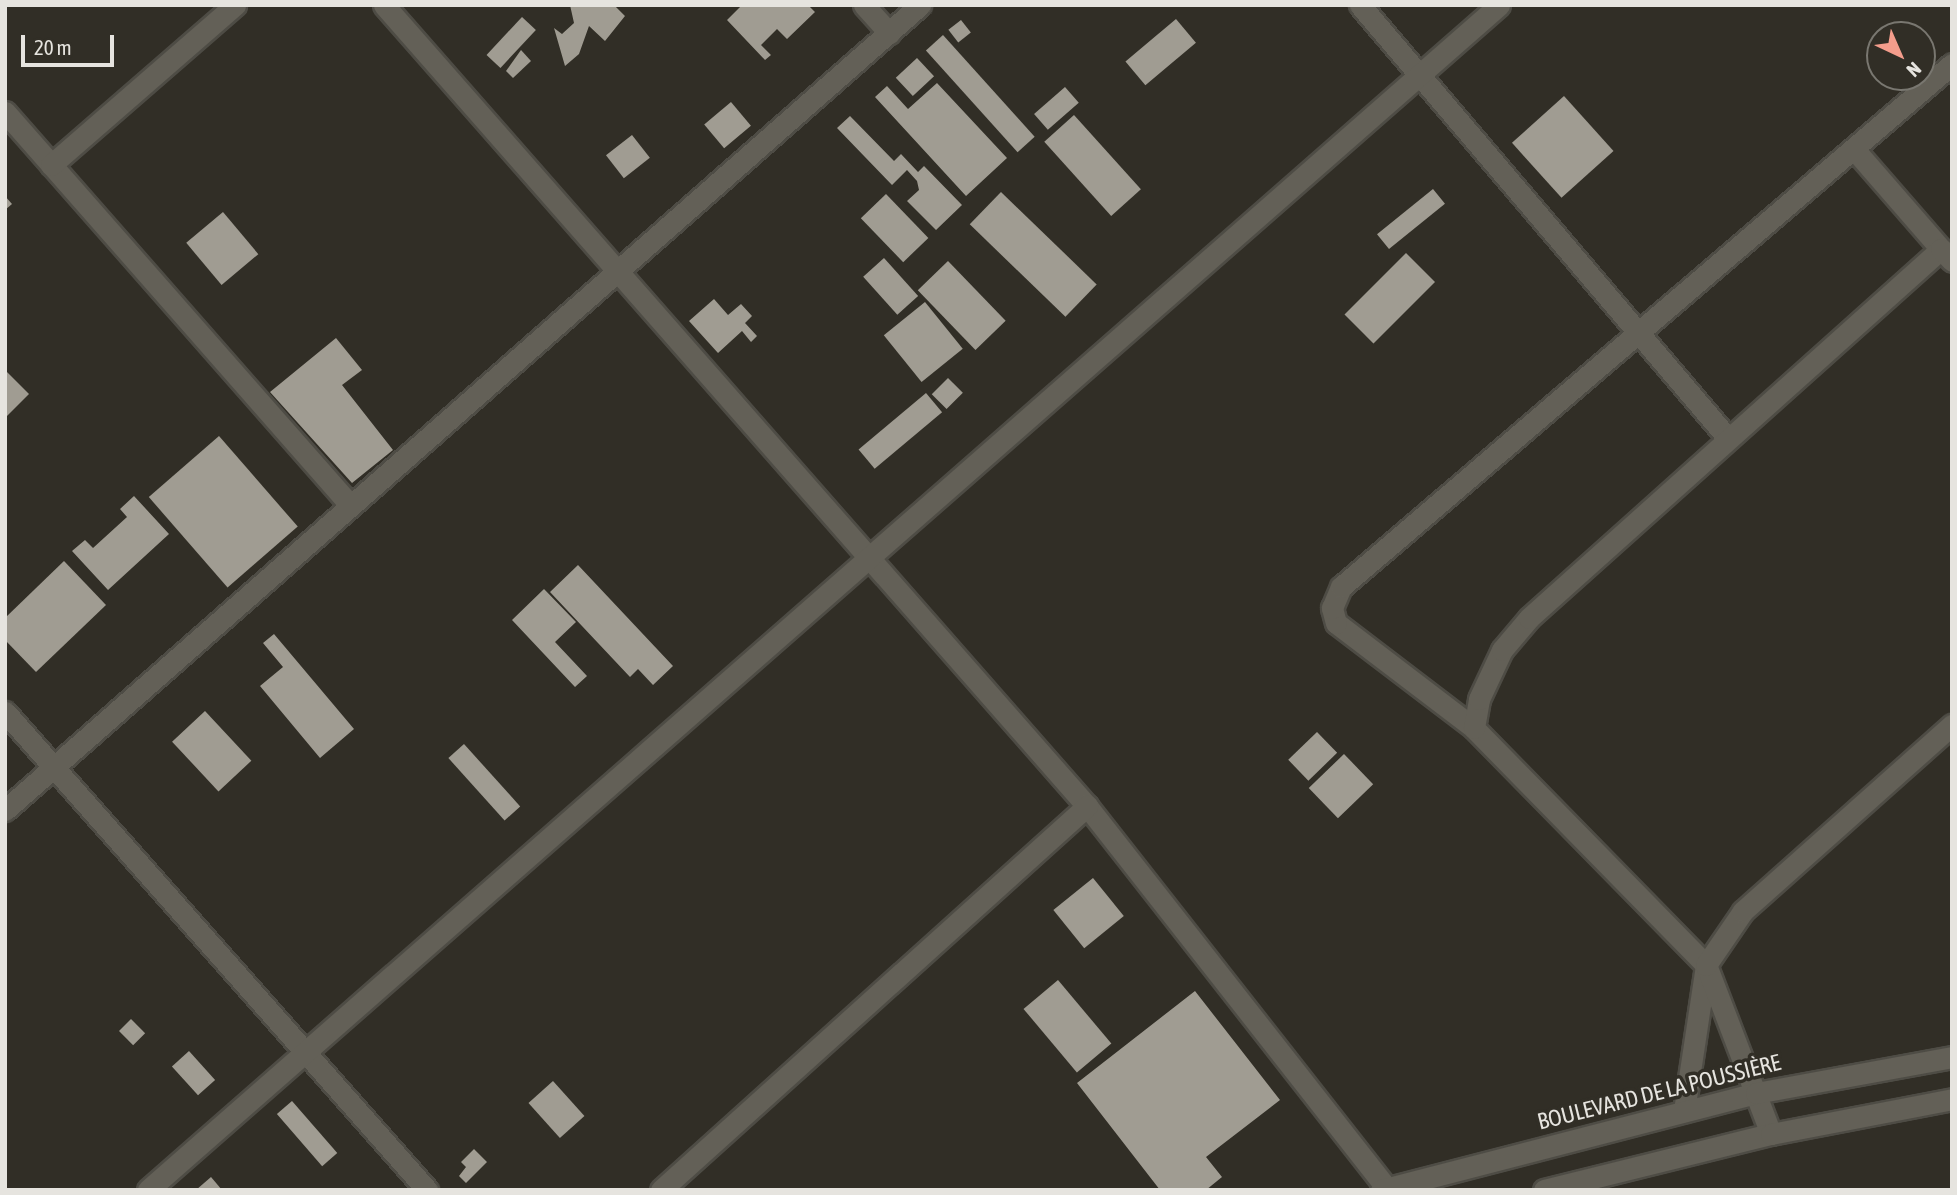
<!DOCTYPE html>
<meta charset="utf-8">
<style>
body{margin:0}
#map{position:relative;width:1957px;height:1195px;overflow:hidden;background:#312e26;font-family:"Asap Condensed",sans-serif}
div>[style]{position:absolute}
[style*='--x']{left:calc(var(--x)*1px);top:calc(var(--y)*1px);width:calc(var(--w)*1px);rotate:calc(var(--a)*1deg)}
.building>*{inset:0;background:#a09c92;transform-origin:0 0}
.roads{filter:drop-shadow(2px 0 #4e4c45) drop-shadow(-2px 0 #4e4c45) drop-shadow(0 2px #4e4c45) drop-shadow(0 -2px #4e4c45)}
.street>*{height:21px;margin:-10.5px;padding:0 10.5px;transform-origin:10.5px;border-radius:10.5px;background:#636057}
span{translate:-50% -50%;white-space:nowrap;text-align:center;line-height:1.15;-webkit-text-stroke:7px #312e26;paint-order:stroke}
.street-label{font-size:23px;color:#e6e4df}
.frame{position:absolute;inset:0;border:7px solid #e6e4df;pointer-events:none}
.north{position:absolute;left:1866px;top:21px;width:70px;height:70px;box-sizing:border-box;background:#312e26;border:2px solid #797770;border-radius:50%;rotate:136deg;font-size:19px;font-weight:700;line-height:28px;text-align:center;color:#e6e4df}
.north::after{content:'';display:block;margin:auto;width:24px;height:32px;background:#f49d8c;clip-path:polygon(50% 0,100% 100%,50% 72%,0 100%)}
.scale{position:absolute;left:21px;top:35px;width:93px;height:32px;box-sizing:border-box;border:4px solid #e6e4df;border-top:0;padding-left:9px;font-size:21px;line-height:24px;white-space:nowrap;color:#e6e4df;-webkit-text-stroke:5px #312e26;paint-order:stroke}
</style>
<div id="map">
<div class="building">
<i style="clip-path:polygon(570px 5px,614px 5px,625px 16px,605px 41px,589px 26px,579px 54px,565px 66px,554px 28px,562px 34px,574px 23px)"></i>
<i style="clip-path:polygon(742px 5px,808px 5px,815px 12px,787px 39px,777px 29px,761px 45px,771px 55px,765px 60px,727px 20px)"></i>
<i style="left:522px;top:17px;width:19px;height:52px;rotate:43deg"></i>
<i style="left:1176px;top:19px;width:31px;height:66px;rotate:50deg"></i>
<i style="left:961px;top:20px;width:16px;height:16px;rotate:52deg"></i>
<i style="left:943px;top:35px;width:137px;height:23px;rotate:48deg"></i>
<i style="clip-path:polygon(521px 50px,531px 61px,513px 78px,506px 71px)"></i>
<i style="left:917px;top:58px;width:25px;height:29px;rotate:47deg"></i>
<i style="clip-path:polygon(937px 83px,1007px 158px,966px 196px,875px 97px,887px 86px,908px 109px)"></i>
<i style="left:1065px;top:87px;width:21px;height:41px;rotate:49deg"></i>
<i style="left:1564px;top:96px;width:74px;height:70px;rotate:48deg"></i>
<i style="left:731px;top:102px;width:31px;height:35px;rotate:50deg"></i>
<i style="left:1074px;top:115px;width:100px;height:40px;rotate:48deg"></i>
<i style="clip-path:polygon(850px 116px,894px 161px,901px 154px,918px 172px,924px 166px,962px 205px,936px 230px,907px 201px,919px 190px,917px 181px,907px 170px,892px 185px,837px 128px)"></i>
<i style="left:632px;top:135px;width:29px;height:33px;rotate:52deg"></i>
<i style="left:1433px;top:189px;width:19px;height:72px;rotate:51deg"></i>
<i style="left:1001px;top:192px;width:133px;height:45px;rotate:44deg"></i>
<i style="left:886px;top:194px;width:61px;height:35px;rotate:46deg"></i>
<i style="clip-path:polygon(5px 196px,12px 204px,5px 210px)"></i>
<i style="left:223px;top:212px;width:55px;height:48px;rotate:50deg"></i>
<i style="left:1406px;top:253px;width:41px;height:87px;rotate:45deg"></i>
<i style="left:884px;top:258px;width:51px;height:28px;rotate:48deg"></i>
<i style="left:948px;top:261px;width:83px;height:42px;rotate:46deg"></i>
<i style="clip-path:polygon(714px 299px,728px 315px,741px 304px,752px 316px,745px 323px,757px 336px,751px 342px,742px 331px,718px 353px,689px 321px)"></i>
<i style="left:925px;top:302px;width:60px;height:53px;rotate:51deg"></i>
<i style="clip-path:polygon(336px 338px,362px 370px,342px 385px,393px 450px,352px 483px,270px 392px)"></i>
<i style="clip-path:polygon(5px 370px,29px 394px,5px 418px)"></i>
<i style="left:948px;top:378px;width:21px;height:23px;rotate:45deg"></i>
<i style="left:926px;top:393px;width:25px;height:88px;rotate:50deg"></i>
<i style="left:219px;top:436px;width:120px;height:93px;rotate:49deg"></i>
<i style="clip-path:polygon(134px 496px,169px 534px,108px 590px,72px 551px,85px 540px,93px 548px,127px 517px,120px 509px)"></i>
<i style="clip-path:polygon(64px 561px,106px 605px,36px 672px,5px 640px,5px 618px)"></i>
<i style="clip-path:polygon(578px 565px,673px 666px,653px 685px,638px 669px,630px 677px,550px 592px)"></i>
<i style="clip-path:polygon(544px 589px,576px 622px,555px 642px,587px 676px,575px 687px,512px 620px)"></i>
<i style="clip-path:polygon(274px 634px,354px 729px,320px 758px,260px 686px,283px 667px,263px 643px)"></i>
<i style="left:205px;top:711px;width:68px;height:45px;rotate:47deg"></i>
<i style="left:1317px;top:732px;width:29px;height:40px;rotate:46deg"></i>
<i style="left:464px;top:744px;width:84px;height:21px;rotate:48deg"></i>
<i style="left:1344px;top:754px;width:42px;height:49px;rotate:46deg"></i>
<i style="left:1093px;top:878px;width:49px;height:51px;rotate:51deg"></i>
<i style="left:1058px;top:980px;width:83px;height:45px;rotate:50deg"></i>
<i style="clip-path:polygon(1195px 991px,1280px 1100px,1206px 1157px,1222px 1177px,1206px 1190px,1160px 1190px,1077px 1083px)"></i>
<i style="left:131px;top:1019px;width:20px;height:17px;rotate:45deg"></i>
<i style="left:189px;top:1051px;width:39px;height:23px;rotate:48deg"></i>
<i style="left:553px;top:1081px;width:47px;height:33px;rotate:48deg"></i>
<i style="left:292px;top:1101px;width:69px;height:20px;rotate:49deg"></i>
<i style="clip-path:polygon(474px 1149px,487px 1162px,466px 1183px,459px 1176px,466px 1167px,461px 1162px)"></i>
<i style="clip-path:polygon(211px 1177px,222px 1190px,196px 1190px)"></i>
</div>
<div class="roads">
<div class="street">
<i style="--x:384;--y:5;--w:1066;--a:48.73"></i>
<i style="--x:1087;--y:806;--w:488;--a:51.9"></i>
<i style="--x:864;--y:5;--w:38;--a:48"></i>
<i style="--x:1360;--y:5;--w:565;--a:49.66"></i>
<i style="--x:5;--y:112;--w:524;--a:48.71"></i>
<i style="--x:1854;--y:149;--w:133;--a:49"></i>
<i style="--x:51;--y:165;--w:244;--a:-41"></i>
<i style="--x:5;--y:712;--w:638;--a:48.56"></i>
<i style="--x:1474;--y:728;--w:173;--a:-142.7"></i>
<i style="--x:1336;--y:623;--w:16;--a:-105"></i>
<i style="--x:1332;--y:608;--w:23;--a:-67"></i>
<i style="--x:1341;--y:587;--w:804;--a:-40.56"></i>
<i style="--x:5;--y:810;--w:1219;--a:-41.34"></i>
<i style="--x:1684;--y:1111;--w:148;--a:-81.4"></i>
<i style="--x:1706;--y:965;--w:332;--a:-134.4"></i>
<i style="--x:1474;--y:728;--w:29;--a:-80"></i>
<i style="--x:1479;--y:699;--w:54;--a:-64.9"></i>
<i style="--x:1502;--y:650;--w:42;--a:-49.8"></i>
<i style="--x:1529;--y:618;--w:553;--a:-41.85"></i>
<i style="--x:1941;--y:249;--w:16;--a:47"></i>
<i style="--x:1771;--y:1134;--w:181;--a:-111"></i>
<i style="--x:1706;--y:965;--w:65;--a:-55.6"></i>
<i style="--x:1743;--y:911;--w:280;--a:-41.7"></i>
<i style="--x:148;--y:1190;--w:1797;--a:-41.25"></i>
<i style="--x:661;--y:1190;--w:574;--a:-42.03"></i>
<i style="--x:1381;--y:1190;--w:387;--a:-14.5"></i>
<i style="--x:1756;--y:1093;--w:199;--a:-10.4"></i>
<i style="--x:1544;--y:1190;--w:234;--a:-13.9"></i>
<i style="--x:1771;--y:1134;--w:184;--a:-10.9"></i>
</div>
</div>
<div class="street-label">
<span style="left:1659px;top:1092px;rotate:-14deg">BOULEVARD DE LA POUSSIÈRE</span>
</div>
<div class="frame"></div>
<div class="north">N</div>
<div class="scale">20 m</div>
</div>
